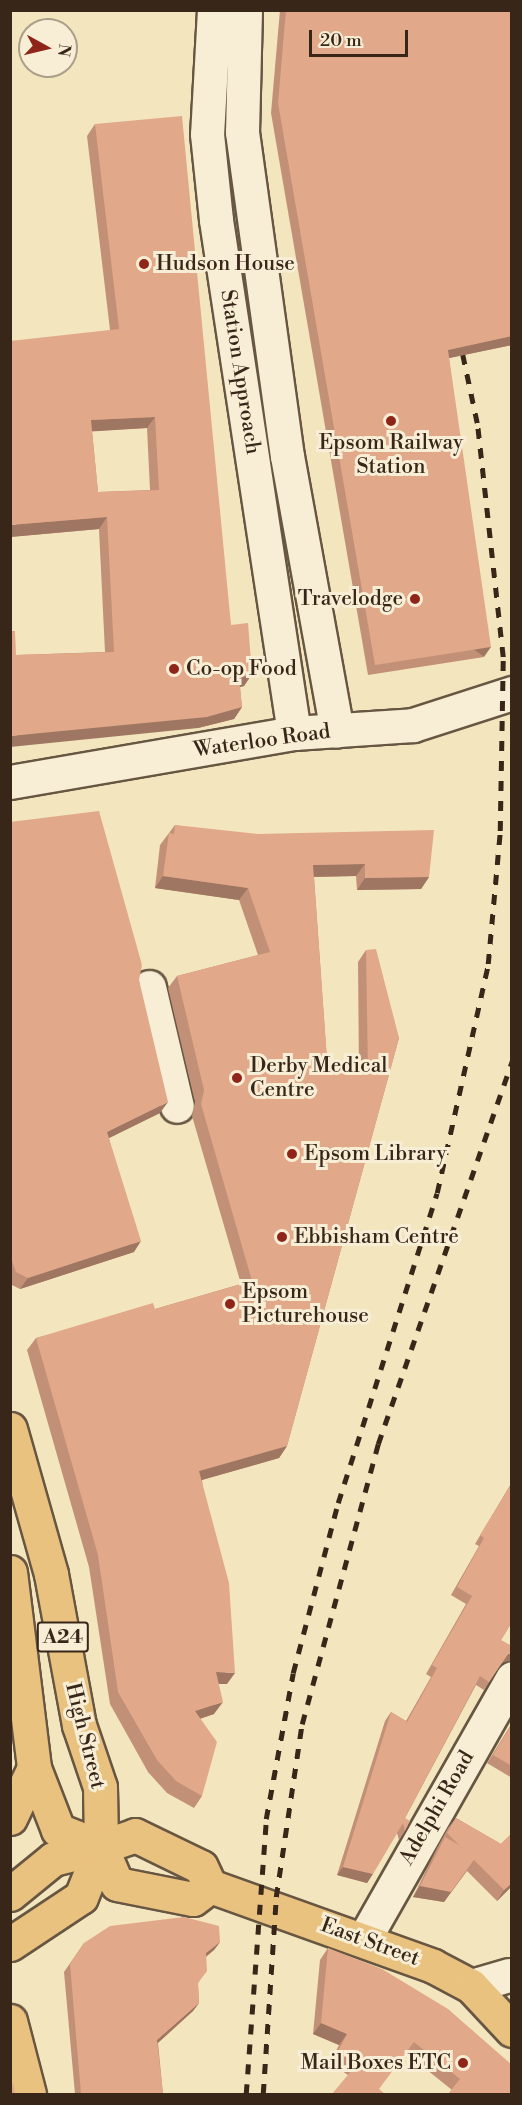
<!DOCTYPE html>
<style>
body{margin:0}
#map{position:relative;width:522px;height:2105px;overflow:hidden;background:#f3e5be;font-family:"Libre Bodoni",serif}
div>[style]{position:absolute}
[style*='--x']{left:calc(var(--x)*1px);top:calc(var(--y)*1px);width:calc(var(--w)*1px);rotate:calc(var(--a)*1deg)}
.roads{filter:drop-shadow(2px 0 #675642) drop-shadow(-2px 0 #675642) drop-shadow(0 2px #675642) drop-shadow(0 -2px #675642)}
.street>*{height:33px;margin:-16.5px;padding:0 16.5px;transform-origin:16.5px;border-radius:16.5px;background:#f7eed5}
.secondary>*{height:33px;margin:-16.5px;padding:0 16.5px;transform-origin:16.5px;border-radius:16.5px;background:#f7eed5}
.primary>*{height:33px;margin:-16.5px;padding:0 16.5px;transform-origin:16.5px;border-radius:16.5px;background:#eac27f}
.highway>*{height:33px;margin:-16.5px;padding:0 16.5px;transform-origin:16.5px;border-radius:16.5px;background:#eac27f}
.rail>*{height:4.5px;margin-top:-2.25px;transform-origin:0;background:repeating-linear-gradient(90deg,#382619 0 10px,transparent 0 20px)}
.wall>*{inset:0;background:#c29077}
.shaded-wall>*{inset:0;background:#9e7661;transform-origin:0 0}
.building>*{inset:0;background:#e1a88a}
.dots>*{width:16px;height:16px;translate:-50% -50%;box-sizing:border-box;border:3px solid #f7eed5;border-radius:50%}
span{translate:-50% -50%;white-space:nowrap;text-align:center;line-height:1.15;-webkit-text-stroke:6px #f7eed5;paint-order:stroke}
.shield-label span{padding:2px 4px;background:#f7eed5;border:2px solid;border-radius:4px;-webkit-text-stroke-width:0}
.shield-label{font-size:20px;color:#382619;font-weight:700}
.poi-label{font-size:21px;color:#382619}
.left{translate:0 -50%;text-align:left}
.right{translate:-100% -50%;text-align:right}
.street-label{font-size:21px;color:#382619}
.frame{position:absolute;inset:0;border:12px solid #382619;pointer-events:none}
.north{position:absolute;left:18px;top:18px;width:60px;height:60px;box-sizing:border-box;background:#f7eed5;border:2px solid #ab9e8a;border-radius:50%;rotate:98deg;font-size:16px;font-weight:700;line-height:24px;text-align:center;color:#382619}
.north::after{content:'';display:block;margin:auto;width:21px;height:27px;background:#8f2418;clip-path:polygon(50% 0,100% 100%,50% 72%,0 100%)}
.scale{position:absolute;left:309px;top:30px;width:99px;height:27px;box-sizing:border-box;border:3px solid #382619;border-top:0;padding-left:8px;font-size:18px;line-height:21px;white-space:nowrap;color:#382619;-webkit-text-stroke:4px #f7eed5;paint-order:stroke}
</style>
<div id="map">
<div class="roads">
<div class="street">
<i style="--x:149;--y:987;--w:122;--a:76.8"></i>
<i style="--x:364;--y:1939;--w:300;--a:-60.4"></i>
</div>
<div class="secondary">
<i style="--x:214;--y:10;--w:124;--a:93.2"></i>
<i style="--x:207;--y:134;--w:86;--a:84"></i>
<i style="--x:216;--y:220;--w:519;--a:81.35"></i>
<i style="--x:245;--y:10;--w:122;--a:91.4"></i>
<i style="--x:242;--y:132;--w:327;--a:82.1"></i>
<i style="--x:287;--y:456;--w:279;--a:79.7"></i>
<i style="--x:10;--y:782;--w:288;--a:-9.8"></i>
<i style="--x:294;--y:733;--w:119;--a:-3.8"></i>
<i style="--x:413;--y:725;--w:104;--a:-17.9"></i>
<i style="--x:471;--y:1986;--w:40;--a:-16"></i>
</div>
<div class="primary">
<i style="--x:10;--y:1818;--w:55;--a:-64.4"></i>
<i style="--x:10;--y:1894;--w:55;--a:-39.1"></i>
<i style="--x:53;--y:1859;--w:49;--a:-14"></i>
<i style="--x:10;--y:1944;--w:85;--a:-33.5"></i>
<i style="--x:81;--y:1897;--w:54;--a:-68.2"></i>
<i style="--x:10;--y:2021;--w:75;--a:75.4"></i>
</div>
<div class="highway">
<i style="--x:10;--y:1429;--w:151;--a:74.2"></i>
<i style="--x:51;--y:1574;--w:154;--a:79.5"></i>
<i style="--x:79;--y:1725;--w:65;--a:71.3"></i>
<i style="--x:100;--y:1787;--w:60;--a:89"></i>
<i style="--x:101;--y:1847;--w:40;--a:66.6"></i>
<i style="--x:117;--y:1884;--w:77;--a:11.2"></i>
<i style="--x:193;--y:1899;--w:21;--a:-37"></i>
<i style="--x:10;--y:1572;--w:197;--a:83"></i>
<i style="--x:34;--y:1768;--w:66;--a:68.8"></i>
<i style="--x:58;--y:1830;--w:46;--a:21.6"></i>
<i style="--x:101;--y:1847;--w:36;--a:-19"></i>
<i style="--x:135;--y:1835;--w:73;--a:25.9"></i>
<i style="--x:201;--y:1867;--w:21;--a:65"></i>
<i style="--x:210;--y:1886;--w:237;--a:19.7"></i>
<i style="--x:433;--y:1966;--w:43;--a:27.8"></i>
<i style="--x:471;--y:1986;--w:60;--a:47"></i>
</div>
</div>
<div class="rail">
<i style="--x:246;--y:2094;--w:276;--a:-85.8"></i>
<i style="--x:266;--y:1819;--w:148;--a:-79.5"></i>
<i style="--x:293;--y:1673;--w:176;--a:-75.2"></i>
<i style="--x:338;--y:1503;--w:325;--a:-72.3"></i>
<i style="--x:437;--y:1193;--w:235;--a:-77.4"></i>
<i style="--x:488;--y:964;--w:134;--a:-84.8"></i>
<i style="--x:500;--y:831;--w:174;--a:-89"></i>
<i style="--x:503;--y:657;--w:235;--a:-96.3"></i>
<i style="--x:477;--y:423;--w:87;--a:-102"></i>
<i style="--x:263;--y:2094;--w:197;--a:-86.2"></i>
<i style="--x:276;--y:1897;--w:175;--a:-81.5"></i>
<i style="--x:302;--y:1724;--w:290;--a:-74.8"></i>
<i style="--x:378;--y:1444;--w:406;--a:-70.7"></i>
</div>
<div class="wall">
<i style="clip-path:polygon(280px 10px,512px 10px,512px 345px,449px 358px,484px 657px,368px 675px,271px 113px)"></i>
<i style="clip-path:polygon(evenodd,95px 124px,231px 625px,252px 674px,244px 686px,240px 687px,242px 707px,234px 719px,198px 728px,16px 655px,105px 652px,99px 529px,10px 537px,110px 330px,87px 136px,95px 124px,147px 428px,150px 490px,98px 492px,92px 431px,147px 428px)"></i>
<i style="clip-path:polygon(10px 822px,139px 980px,160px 1113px,109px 1138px,134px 1252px,20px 1289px,10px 1284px)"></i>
<i style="clip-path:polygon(175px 825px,429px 877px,421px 889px,357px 890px,356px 876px,314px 877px,328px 1074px,359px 1073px,358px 962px,366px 950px,399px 1038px,287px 1446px,279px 1458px,202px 1480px,227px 1684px,218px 1684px,214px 1714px,200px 1719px,202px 1796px,194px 1808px,167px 1793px,148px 1772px,110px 1704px,89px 1567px,27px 1350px,36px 1338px,155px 1309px,241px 1284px,192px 1116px,195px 1102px,168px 988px,177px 976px,258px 955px,239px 900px,155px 888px,160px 845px)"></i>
<i style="clip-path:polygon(512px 1482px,512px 1622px,501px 1640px,502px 1662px,484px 1690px,476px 1685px,405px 1818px,405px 1831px,399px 1840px,397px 1833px,367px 1883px,337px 1875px,385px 1721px,391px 1712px,406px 1721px,431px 1677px,426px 1674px,466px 1604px,451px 1595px,479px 1546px,475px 1544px)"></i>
<i style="clip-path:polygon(512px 1723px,512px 1778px,487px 1763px)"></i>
<i style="clip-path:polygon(456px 1818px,501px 1844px,512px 1833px,512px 1887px,511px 1887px,497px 1901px,467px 1871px,444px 1902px,413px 1897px,437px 1848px,448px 1828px)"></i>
<i style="clip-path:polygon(220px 1942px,214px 1950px,206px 1957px,198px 1984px,199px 2003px,193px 2011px,158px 2043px,163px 2094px,75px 2094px,64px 1972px,84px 1943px)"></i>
<i style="clip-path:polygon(328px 1948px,512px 2065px,452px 2090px,406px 2053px,348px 2075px,330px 2063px,339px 2045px,313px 2034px,320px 1960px)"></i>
</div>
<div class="shaded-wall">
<i style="clip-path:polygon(512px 336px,512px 345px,440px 360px,448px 350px)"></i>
<i style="clip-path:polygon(155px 417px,147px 428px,83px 432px,91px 420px)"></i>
<i style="clip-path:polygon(107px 517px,99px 529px,10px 537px,10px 525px)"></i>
<i style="left:491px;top:647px;width:12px;height:117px;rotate:125deg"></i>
<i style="clip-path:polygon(252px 674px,244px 686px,230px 690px,239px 678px)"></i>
<i style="clip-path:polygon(242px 707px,234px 719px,198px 728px,10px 747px,10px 736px)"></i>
<i style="clip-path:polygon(365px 864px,356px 876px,305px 877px,313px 865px)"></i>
<i style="clip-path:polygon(163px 876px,248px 888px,239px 900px,155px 888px)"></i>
<i style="clip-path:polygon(429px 877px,421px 889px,357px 890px,365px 878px)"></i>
<i style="clip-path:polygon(168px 1102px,160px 1113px,99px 1143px,107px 1132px)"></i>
<i style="clip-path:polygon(141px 1241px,134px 1252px,20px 1289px,28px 1278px)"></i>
<i style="clip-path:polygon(287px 1446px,279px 1458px,191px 1483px,199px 1471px)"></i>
<i style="clip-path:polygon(512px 1653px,512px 1661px,502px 1662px,508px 1654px)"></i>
<i style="clip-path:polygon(216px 1672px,235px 1673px,227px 1684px,207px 1684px)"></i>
<i style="clip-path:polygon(223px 1702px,214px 1714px,186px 1723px,195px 1711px)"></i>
<i style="clip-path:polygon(474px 1860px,444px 1902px,413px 1897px,420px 1886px)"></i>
<i style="clip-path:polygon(343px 1867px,373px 1874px,367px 1883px,337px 1875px)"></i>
<i style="clip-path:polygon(512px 1883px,512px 1886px,497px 1901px,504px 1890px)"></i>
<i style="clip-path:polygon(220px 1942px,214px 1950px,200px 1961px,206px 1953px)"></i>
<i style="clip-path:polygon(199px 2003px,193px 2011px,151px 2049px,157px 2040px)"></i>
<i style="clip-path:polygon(321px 2023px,347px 2034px,339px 2045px,313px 2034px)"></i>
</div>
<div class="building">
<i style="clip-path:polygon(286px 10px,512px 10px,512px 336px,448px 350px,491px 647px,375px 665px,278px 103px)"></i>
<i style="clip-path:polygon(evenodd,182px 116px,231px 625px,248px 623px,252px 674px,239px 678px,242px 707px,207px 717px,10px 736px,10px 631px,15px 631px,16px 655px,114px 652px,107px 517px,10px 525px,10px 341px,119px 329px,95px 124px,182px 116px,155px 417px,159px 490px,98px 492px,91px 420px,155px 417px)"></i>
<i style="clip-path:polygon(99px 811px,142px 965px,139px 980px,168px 1102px,107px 1132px,141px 1241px,28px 1278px,16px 1272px,10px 1256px,10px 822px)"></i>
<i style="clip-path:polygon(175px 825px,258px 834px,434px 830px,429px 877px,365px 878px,365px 864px,313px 865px,328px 1074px,368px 1072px,366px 950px,376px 949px,399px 1038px,287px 1446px,199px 1471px,229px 1583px,235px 1673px,216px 1672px,223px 1702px,195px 1711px,217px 1742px,202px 1796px,176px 1781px,157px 1760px,118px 1692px,98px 1555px,36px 1338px,153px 1303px,155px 1309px,252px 1281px,201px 1104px,204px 1090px,177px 976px,270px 952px,248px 888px,163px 876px,169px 833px,174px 834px)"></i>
<i style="clip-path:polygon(512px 1483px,512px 1622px,501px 1640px,512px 1646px,512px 1653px,508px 1654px,489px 1682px,480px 1676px,405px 1818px,410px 1821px,405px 1831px,403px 1823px,373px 1874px,343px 1867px,391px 1712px,407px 1722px,437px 1668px,432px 1665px,472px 1596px,457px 1587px,484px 1538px,480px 1535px)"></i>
<i style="clip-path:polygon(512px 1724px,512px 1766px,493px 1755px)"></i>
<i style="clip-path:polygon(456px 1818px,501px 1844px,512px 1833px,512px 1883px,504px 1890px,474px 1860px,451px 1892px,420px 1886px,445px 1837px,459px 1845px,447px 1833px)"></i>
<i style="clip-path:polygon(184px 1917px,219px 1926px,220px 1942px,206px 1953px,207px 1971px,198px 1983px,199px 2003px,157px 2040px,163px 2094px,81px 2094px,70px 1964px,84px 1943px,110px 1926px)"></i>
<i style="clip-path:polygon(328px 1948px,382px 1969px,448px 2009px,512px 2065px,512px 2094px,448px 2094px,460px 2079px,414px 2042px,379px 2089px,385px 2094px,332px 2094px,357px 2064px,338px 2051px,347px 2034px,321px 2023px)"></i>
<i style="clip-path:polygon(10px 2078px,14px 2087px,15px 2094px,10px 2094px)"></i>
</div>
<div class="dots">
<i style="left:144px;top:264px;background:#8f2418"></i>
<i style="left:391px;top:421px;background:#8f2418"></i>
<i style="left:415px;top:599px;background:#8f2418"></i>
<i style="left:174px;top:669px;background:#8f2418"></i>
<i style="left:237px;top:1078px;background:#8f2418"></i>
<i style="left:292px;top:1154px;background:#8f2418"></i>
<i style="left:282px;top:1237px;background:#8f2418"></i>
<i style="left:230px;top:1304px;background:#8f2418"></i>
<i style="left:463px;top:2063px;background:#8f2418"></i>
</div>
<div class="shield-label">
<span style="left:63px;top:1637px">A24</span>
</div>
<div class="poi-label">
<span class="left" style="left:156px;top:264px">Hudson House</span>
<span style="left:391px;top:455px">Epsom Railway<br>Station</span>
<span class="right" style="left:403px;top:599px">Travelodge</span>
<span class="left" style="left:186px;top:669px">Co-op Food</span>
<span class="left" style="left:250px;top:1078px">Derby Medical<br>Centre</span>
<span class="left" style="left:304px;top:1154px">Epsom Library</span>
<span class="left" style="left:294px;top:1237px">Ebbisham Centre</span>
<span class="left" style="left:242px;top:1304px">Epsom<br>Picturehouse</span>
<span class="right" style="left:451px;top:2063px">Mail Boxes ETC</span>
</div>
<div class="street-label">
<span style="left:240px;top:372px;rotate:81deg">Station Approach</span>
<span style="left:262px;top:741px;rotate:-8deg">Waterloo Road</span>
<span style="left:85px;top:1736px;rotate:76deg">High Street</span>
<span style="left:437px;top:1808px;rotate:-60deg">Adelphi Road</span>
<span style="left:370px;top:1942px;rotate:20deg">East Street</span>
</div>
<div class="frame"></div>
<div class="north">N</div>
<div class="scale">20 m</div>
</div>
